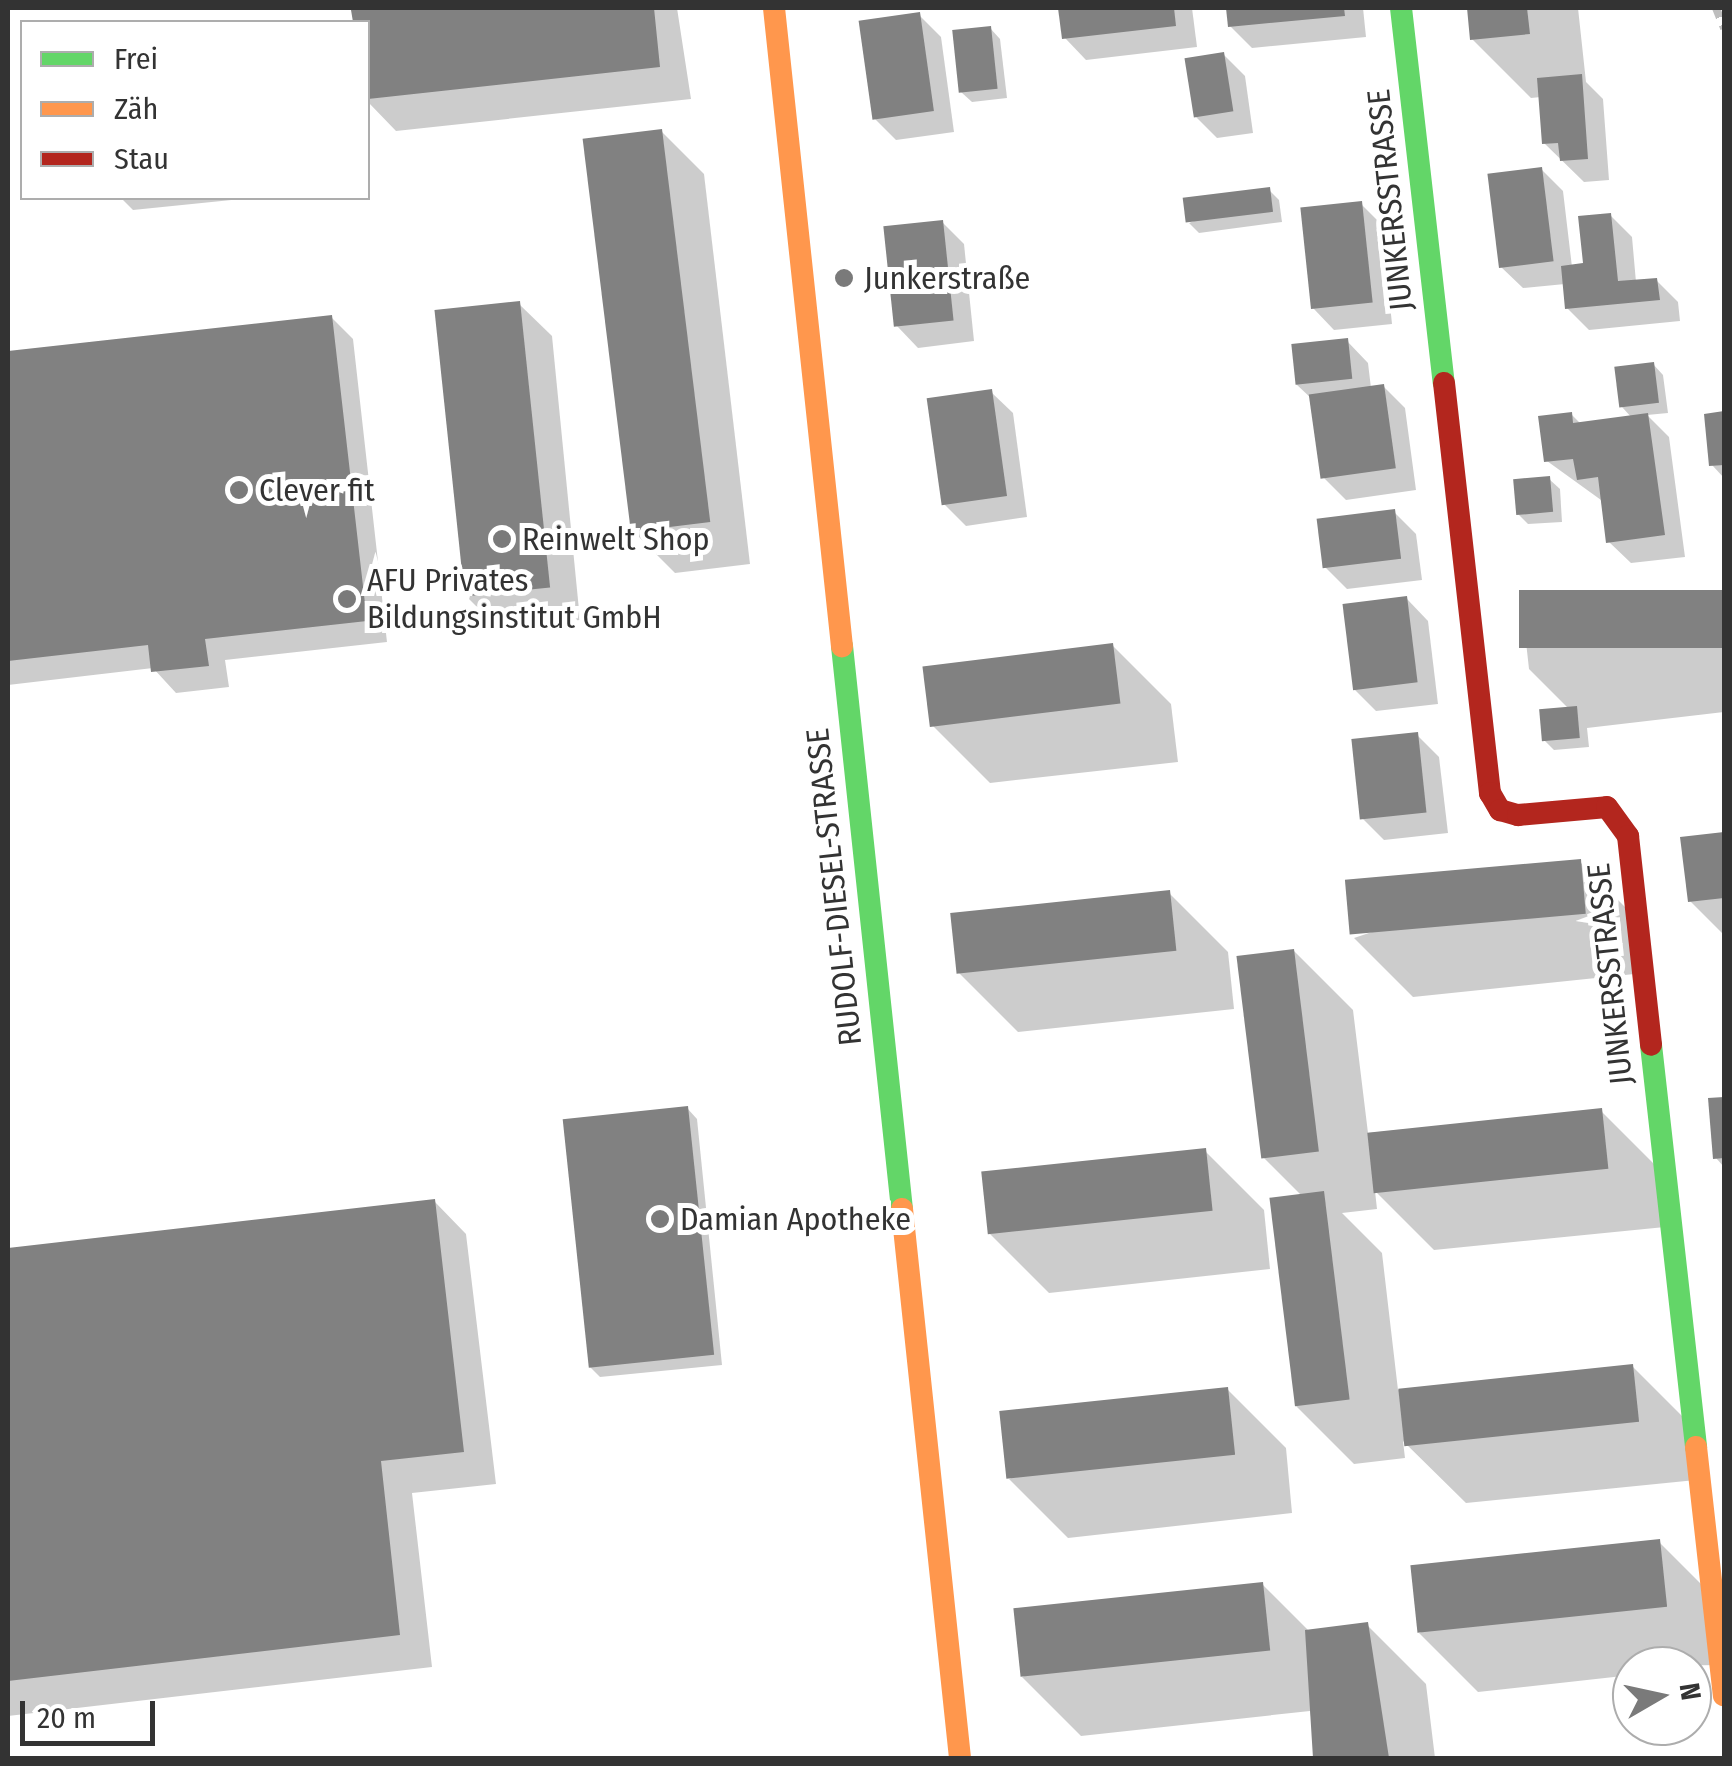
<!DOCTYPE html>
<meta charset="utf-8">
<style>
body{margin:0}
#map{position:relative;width:1732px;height:1766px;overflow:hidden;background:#fff;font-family:"Fira Sans Condensed",sans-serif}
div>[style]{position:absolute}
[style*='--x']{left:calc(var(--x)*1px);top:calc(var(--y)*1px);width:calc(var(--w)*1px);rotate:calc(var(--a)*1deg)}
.shadow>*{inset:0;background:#0003}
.building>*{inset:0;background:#818181;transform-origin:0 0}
.fast>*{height:22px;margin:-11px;padding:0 11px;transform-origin:11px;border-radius:11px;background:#63d668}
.slow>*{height:22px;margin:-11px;padding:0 11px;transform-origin:11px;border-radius:11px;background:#ff974d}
.jam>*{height:22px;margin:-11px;padding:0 11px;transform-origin:11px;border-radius:11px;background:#b3261e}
.rail>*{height:8px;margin-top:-4px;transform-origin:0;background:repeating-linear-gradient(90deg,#bebebe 0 10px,transparent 0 18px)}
.dots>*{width:28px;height:28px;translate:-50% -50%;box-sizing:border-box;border:5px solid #fff;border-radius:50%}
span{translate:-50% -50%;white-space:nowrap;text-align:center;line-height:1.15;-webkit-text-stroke:10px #fff;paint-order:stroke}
.street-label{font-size:32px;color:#333}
.poi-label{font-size:32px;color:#333}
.left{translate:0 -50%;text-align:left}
.frame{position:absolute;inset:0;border:10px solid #333;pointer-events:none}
.legend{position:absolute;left:20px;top:20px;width:350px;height:180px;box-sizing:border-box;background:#fff;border:2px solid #adadad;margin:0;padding:12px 18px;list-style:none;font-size:30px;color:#333}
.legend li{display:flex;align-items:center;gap:20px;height:50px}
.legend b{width:50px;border:2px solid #adadad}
.north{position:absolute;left:1612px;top:1646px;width:100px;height:100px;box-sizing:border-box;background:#fff;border:2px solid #adadad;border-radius:50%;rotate:81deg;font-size:28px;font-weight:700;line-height:40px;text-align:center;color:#333}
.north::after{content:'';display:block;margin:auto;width:35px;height:45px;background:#7a7a7a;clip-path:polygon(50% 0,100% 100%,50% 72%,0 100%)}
.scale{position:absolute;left:20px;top:1701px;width:135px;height:45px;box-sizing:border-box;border:5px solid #333;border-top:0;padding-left:12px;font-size:30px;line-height:35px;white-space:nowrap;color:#333;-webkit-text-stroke:8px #fff;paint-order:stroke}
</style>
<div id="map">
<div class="shadow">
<i style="clip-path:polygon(398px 8px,677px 8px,691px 99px,396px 131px,368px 102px,368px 22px,355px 22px,354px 12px)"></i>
<i style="clip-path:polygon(1061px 8px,1192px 8px,1197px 47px,1086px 60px,1065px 38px)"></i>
<i style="clip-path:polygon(1228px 8px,1363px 8px,1366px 37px,1252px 48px,1230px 26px)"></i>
<i style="clip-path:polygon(1469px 8px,1578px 8px,1586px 82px,1603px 99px,1609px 180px,1584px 182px,1544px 143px,1541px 97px,1531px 98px,1472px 39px)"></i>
<i style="clip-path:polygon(919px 15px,941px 37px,954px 132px,896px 140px,874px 118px)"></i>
<i style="clip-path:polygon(990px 28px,1000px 39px,1007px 98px,972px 102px,961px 92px)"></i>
<i style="clip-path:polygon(1223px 54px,1245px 76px,1253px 133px,1217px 138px,1195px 116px)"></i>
<i style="clip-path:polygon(661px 131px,704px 174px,750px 564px,675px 573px,633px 531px)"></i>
<i style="clip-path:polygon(1541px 169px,1563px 191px,1572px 267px,1585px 266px,1610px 215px,1632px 237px,1636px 282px,1656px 280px,1678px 302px,1680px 321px,1589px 330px,1567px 308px,1565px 284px,1523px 288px,1501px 267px)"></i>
<i style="clip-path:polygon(1269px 190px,1279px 200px,1282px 222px,1199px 233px,1189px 223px)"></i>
<i style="clip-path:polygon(121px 198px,251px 198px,133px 210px)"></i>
<i style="clip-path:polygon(1361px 204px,1382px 225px,1392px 324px,1334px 330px,1313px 308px)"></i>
<i style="clip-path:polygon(942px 222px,964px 244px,974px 341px,918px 348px,897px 326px)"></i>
<i style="clip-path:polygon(519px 304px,552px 336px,580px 620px,498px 628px,465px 595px)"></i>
<i style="clip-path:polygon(331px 317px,353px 339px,387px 642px,225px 660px,229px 687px,176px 693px,153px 668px,8px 685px,8px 354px)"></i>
<i style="clip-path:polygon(1347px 341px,1368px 363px,1371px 388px,1383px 386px,1405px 408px,1416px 490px,1346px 500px,1324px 478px,1313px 400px,1296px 384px)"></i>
<i style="clip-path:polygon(1653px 364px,1663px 375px,1668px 413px,1647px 415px,1669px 437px,1685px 557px,1631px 563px,1609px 542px,1601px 500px,1547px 461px,1571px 414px,1581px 424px,1632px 418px,1622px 407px)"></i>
<i style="clip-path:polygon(991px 392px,1013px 413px,1027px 517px,966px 526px,944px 504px)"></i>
<i style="clip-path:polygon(1724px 414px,1724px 478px,1712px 465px,1707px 416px)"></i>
<i style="clip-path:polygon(1549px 479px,1560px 489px,1562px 522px,1528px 524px,1518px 514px)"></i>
<i style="clip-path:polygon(1394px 512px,1416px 534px,1422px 580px,1347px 589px,1325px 567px)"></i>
<i style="clip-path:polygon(1724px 592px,1724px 712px,1587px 728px,1589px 747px,1554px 750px,1544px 740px,1569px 709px,1529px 669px,1523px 615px)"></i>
<i style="clip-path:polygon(1407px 599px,1428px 621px,1438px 704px,1376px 711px,1354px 689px)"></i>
<i style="clip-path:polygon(1112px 645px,1171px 704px,1178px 762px,990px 783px,931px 724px)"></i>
<i style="clip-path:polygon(1417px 735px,1439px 757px,1448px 833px,1384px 840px,1362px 818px)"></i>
<i style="clip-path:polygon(1724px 834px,1724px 935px,1690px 901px,1683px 839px)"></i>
<i style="clip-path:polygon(1580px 862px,1639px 921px,1644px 973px,1413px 997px,1354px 938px)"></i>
<i style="clip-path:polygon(1169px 893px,1228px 952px,1234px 1009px,1018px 1032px,959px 973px)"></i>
<i style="clip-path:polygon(1294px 951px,1353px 1010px,1368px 1133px,1601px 1111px,1660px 1170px,1665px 1227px,1434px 1250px,1375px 1191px,1377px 1209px,1342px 1213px,1382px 1253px,1398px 1390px,1632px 1366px,1691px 1425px,1696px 1480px,1466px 1503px,1403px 1441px,1405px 1458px,1354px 1464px,1295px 1405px,1302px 1196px,1263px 1157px)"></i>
<i style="clip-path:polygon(1724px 1100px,1724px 1167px,1716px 1158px,1711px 1101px)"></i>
<i style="clip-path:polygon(687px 1108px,697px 1119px,722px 1365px,600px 1377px,590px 1367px)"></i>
<i style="clip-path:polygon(1205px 1151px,1264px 1210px,1270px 1269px,1049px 1293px,990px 1234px)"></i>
<i style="clip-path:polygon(434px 1201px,466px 1234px,496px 1484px,412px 1493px,432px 1667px,8px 1716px,8px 1251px)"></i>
<i style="clip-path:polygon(1227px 1389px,1286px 1448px,1292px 1513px,1068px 1538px,1009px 1479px)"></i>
<i style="clip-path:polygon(1659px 1542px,1718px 1601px,1724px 1665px,1632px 1666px,1632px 1675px,1478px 1692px,1419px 1633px)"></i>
<i style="clip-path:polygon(1262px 1584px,1310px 1632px,1367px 1625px,1426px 1684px,1435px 1758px,1318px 1758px,1310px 1711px,1081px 1736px,1022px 1677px)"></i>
</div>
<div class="building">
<i style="clip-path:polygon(654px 8px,660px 67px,368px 99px,368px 22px,353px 22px,351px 10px)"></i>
<i style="clip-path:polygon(1058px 8px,1174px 8px,1176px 26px,1062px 39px)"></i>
<i style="clip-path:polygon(1226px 8px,1344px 8px,1345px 16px,1228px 27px)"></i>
<i style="clip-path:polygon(1467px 8px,1527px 8px,1530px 34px,1470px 40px)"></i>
<i style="left:920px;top:12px;width:100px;height:62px;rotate:82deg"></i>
<i style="left:991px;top:26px;width:63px;height:39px;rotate:84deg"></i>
<i style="left:1224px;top:52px;width:60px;height:40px;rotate:81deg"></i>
<i style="clip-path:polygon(1582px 74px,1588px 159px,1560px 161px,1558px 143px,1542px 144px,1537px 78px)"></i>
<i style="left:662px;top:129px;width:396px;height:80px;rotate:83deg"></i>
<i style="left:1542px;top:167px;width:95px;height:55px;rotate:83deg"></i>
<i style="left:1270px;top:187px;width:25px;height:88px;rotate:83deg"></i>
<i style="left:1362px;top:201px;width:102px;height:62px;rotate:84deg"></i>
<i style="clip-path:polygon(1611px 213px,1618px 281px,1657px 278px,1660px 300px,1565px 309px,1561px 266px,1583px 263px,1578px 216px)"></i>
<i style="left:943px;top:220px;width:101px;height:60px;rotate:84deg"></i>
<i style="left:520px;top:301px;width:288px;height:86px;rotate:84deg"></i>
<i style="clip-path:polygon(332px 315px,367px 621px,205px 639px,209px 666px,151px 672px,148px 645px,8px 661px,8px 351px)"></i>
<i style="left:1348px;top:338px;width:41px;height:57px;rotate:84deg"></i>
<i style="left:1654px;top:362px;width:41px;height:40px;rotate:83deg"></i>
<i style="left:1384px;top:384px;width:85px;height:76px;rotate:82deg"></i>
<i style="left:992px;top:389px;width:108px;height:66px;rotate:82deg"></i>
<i style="clip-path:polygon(1724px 411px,1724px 465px,1709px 466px,1704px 414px)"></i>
<i style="clip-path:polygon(1572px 412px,1573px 423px,1648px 413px,1665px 535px,1606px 543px,1598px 477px,1577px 480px,1573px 459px,1544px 462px,1538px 416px)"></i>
<i style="left:1550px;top:476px;width:36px;height:37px;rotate:85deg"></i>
<i style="left:1395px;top:509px;width:50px;height:79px;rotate:83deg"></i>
<i style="left:1724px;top:590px;width:58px;height:205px;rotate:90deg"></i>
<i style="left:1407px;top:596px;width:87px;height:65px;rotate:83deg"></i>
<i style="left:1113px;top:643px;width:61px;height:192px;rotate:83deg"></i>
<i style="left:1577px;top:706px;width:32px;height:38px;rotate:85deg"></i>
<i style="left:1418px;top:732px;width:81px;height:67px;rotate:84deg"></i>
<i style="clip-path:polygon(1724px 832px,1724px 898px,1688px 902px,1680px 837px)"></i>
<i style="left:1581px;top:859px;width:55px;height:237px;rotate:85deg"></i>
<i style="left:1170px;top:890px;width:61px;height:221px;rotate:84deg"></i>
<i style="left:1294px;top:949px;width:204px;height:58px;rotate:83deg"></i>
<i style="clip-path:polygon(1724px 1097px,1724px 1158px,1713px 1159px,1708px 1098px)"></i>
<i style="left:688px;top:1106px;width:250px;height:126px;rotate:84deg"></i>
<i style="left:1602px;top:1108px;width:61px;height:236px;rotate:84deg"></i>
<i style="left:1206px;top:1148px;width:63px;height:226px;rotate:84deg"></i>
<i style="left:1324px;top:1191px;width:210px;height:55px;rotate:83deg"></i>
<i style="clip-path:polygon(435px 1199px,464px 1452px,381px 1461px,400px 1635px,8px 1681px,8px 1248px)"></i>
<i style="left:1633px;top:1364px;width:58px;height:236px;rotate:84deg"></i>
<i style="left:1228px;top:1387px;width:68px;height:230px;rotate:84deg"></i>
<i style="left:1660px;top:1539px;width:68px;height:251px;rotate:84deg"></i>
<i style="left:1263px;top:1582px;width:69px;height:251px;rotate:84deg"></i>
<i style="clip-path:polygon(1368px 1622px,1389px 1758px,1313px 1758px,1305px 1630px)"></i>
</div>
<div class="fast">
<i style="--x:1401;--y:8;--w:377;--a:83.5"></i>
<i style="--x:842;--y:646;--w:566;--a:83.92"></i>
<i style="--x:1651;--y:1045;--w:405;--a:83.6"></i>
</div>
<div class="slow">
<i style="--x:774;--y:8;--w:642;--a:83.92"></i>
<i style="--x:902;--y:1209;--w:552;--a:83.97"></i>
<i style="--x:1696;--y:1447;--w:250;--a:83.6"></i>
</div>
<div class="jam">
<i style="--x:1444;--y:383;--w:413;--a:83.6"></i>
<i style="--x:1490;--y:793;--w:20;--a:60"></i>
<i style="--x:1500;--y:810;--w:19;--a:16"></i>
<i style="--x:1518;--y:815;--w:89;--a:-5.1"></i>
<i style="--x:1607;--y:807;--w:36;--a:54"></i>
<i style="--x:1628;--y:836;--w:210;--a:83.7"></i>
</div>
<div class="rail">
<i style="--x:1716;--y:8;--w:22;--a:68"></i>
</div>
<div class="dots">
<i style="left:844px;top:278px;background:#7a7a7a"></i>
<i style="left:239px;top:490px;background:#7a7a7a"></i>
<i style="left:502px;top:539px;background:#7a7a7a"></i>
<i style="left:347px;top:599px;background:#7a7a7a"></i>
<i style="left:660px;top:1219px;background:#7a7a7a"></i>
</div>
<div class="street-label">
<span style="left:1390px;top:200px;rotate:-96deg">JUNKERSSTRASSE</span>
<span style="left:834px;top:887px;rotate:-96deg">RUDOLF-DIESEL-STRASSE</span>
<span style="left:1610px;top:974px;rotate:-96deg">JUNKERSSTRASSE</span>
</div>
<div class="poi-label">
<span class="left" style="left:864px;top:278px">Junkerstraße</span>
<span class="left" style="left:259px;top:490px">Clever fit</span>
<span class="left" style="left:522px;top:539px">Reinwelt Shop</span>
<span class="left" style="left:367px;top:599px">AFU Privates<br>Bildungsinstitut GmbH</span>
<span class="left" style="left:680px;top:1219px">Damian Apotheke</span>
</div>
<div class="frame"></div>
<ul class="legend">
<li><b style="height:12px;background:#63d668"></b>Frei</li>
<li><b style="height:12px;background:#ff974d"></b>Zäh</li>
<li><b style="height:12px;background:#b3261e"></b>Stau</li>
</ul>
<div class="north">N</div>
<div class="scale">20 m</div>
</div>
